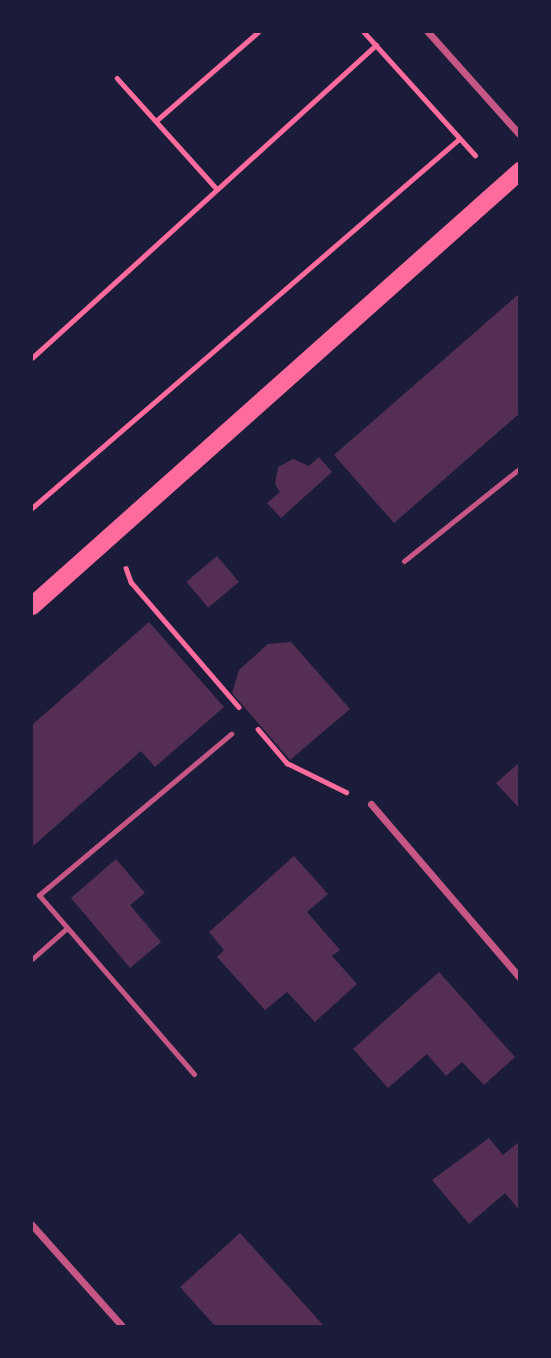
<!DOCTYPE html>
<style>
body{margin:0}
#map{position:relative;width:551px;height:1358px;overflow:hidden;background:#1b1b3a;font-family:"Source Sans 3",sans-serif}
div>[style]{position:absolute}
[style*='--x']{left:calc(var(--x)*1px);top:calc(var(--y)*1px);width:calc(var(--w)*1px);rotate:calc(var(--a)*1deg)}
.building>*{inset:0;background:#542f53;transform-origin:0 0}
.path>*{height:4.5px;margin:-2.25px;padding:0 2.25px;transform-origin:2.25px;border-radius:2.25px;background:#ff6b9d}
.service>*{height:5px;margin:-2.5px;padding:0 2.5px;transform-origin:2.5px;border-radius:2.5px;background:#c65784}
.minor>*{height:7px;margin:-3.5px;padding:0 3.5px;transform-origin:3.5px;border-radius:3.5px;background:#c65784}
.primary>*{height:18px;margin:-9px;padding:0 9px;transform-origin:9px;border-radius:9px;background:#ff6b9d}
span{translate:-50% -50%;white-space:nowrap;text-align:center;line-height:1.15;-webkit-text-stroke:7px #1b1b3a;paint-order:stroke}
.frame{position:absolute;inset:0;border:33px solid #1b1b3a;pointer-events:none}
</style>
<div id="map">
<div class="building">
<i style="clip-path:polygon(520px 293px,520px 413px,394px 523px,334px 455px)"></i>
<i style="clip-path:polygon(319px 457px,332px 472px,281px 518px,267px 503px,280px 492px,275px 484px,278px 467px,293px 459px,309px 466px)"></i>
<i style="left:217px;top:556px;width:34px;height:40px;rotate:50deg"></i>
<i style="clip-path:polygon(149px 622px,224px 707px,155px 767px,141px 751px,32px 847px,32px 725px)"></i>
<i style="clip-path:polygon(291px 642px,350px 709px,290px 760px,232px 693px,239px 670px,268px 644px)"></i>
<i style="clip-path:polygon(520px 762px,520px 809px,496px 783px)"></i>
<i style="clip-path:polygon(294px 856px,328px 894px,307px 912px,340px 950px,332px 956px,357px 984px,315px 1022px,287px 992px,265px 1010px,217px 957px,224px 950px,209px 932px)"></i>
<i style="clip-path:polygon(116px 859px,145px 893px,130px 905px,161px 942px,130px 968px,71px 898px)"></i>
<i style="clip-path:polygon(439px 972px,515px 1057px,484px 1085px,462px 1062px,446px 1076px,427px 1054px,388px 1088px,353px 1049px)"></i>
<i style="clip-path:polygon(489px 1138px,503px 1155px,520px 1141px,520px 1211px,505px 1193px,469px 1224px,432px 1180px)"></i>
<i style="clip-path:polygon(240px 1233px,324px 1326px,215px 1326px,180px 1287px)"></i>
</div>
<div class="path">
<i style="--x:364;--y:32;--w:166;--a:47.9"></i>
<i style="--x:117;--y:78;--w:147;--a:48"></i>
<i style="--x:156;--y:121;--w:135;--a:-41.1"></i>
<i style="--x:32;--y:358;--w:465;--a:-42.3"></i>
<i style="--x:32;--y:508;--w:564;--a:-40.83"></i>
<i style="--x:126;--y:568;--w:15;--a:70"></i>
<i style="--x:131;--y:582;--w:165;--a:49.2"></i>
<i style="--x:258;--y:729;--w:45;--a:49.5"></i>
<i style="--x:287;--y:763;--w:66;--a:26.2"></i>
</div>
<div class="service">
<i style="--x:404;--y:561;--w:149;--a:-38.7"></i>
<i style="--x:32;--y:959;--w:47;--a:-41.5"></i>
<i style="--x:194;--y:1074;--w:237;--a:-130.9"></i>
<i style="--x:39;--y:895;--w:251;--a:-40"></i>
</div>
<div class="minor">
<i style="--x:428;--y:32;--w:138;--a:48.2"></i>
<i style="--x:371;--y:804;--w:229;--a:49.4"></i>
<i style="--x:32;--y:1225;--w:135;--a:48.3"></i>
</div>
<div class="primary">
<i style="--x:32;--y:606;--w:654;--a:-41.71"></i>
</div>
<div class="frame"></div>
</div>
